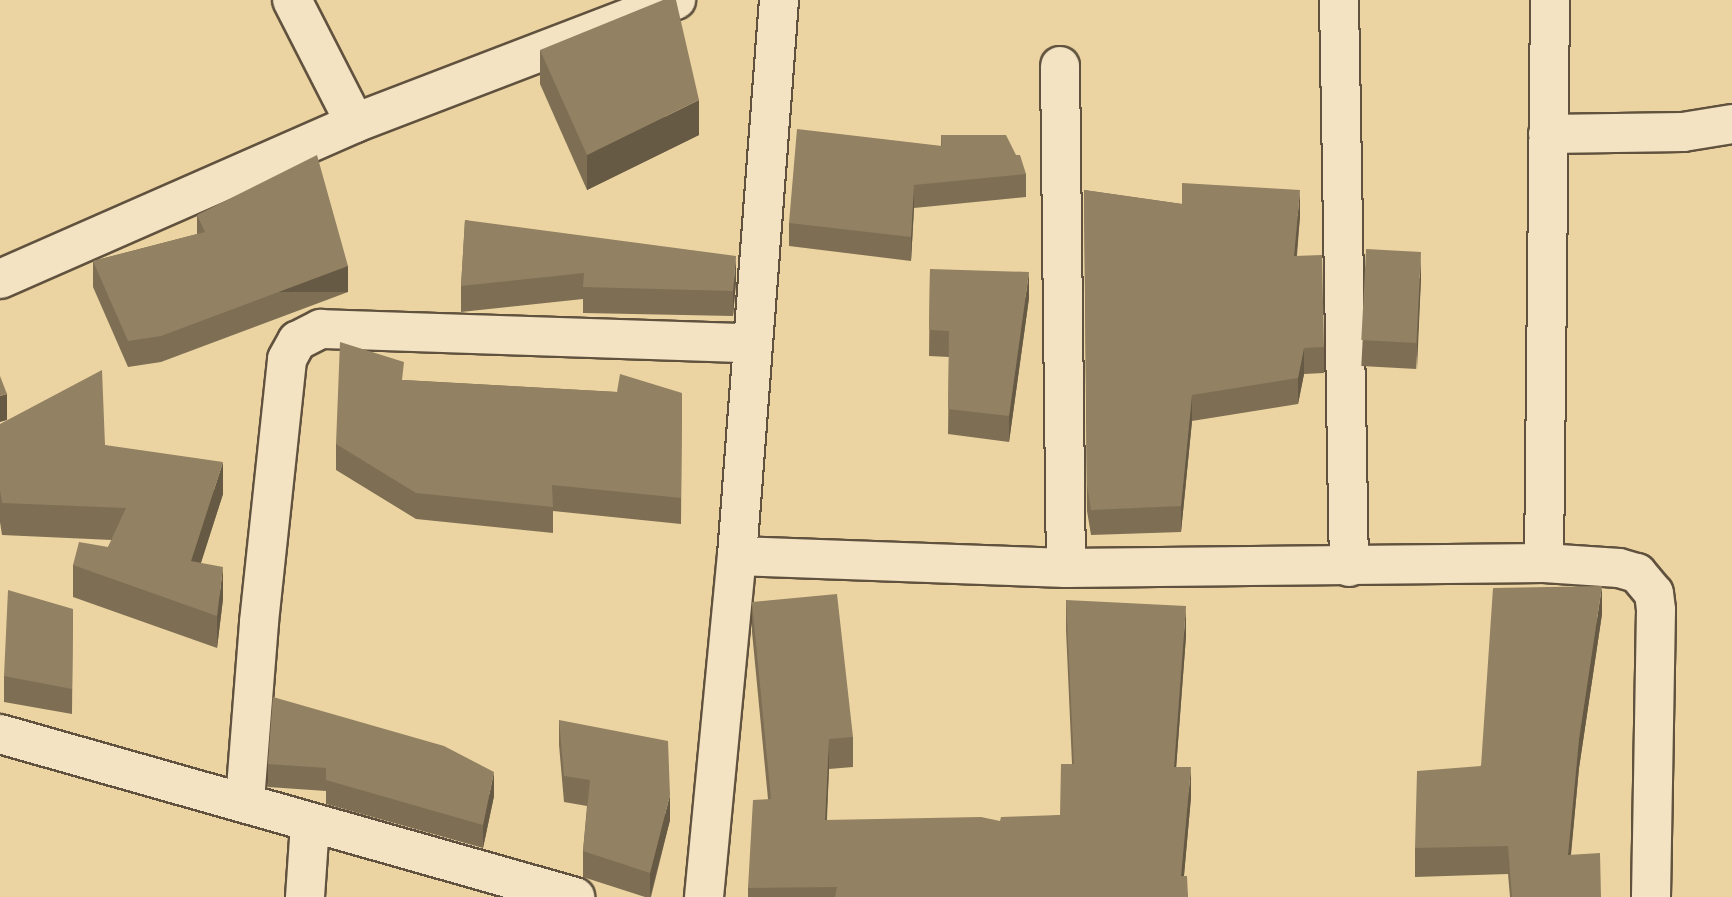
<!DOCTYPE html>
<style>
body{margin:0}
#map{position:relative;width:1732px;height:897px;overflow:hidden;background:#ecd4a2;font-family:"EB Garamond",serif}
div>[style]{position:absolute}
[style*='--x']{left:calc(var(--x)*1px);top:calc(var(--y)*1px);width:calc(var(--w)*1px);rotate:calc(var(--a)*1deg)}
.roads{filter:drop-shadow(2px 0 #60523e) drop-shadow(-2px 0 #60523e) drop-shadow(0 2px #60523e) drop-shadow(0 -2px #60523e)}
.minor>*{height:38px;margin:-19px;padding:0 19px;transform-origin:19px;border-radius:19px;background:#f3e3c3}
.tertiary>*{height:38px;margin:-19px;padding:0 19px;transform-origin:19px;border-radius:19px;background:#f3e3c3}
.wall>*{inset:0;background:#7e6f54;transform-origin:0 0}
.shaded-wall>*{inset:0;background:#665a45;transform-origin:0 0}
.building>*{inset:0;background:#928162;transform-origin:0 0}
span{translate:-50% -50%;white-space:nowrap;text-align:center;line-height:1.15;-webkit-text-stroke:5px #f3e3c3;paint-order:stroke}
</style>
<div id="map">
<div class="roads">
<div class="minor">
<i style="--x:292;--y:0;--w:138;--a:62.9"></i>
<i style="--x:1339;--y:0;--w:567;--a:88.99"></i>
<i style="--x:1060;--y:66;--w:502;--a:89.32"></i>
<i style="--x:1548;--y:134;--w:135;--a:-0.8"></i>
<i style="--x:1683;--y:132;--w:50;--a:-9.3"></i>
<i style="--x:0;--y:279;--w:388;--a:-23.7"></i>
<i style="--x:355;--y:123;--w:344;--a:-21"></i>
<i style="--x:737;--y:556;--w:329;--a:2.1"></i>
<i style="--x:1066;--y:568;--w:478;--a:-0.6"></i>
<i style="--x:1544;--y:563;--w:75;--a:3.8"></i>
<i style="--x:1619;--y:568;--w:19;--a:16"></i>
<i style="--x:1637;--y:573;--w:26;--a:50"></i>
<i style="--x:1654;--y:593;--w:17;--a:83"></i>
<i style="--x:1656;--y:610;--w:287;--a:91"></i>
<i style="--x:1544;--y:563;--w:563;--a:-89.39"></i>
<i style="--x:245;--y:801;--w:180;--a:-85.5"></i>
<i style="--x:259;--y:622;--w:264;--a:-83.9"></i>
<i style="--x:287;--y:359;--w:21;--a:-61"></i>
<i style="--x:297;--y:341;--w:27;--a:-27"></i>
<i style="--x:321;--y:329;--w:430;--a:1.9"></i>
<i style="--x:305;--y:897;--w:74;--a:-86.1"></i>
</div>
<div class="tertiary">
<i style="--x:0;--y:734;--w:598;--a:15.83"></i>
<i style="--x:704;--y:897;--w:343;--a:-84.5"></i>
<i style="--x:737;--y:556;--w:558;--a:-85.68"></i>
</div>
</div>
<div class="wall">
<i style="clip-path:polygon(540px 50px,699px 135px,587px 190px,540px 84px)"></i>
<i style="clip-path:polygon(941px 135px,1026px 174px,1026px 197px,914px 208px,911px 261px,789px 246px,789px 223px,941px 146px)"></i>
<i style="clip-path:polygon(1084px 190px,1182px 204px,1300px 216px,1297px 256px,1324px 347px,1324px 373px,1304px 374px,1298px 404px,1192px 421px,1181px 532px,1091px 535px,1087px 511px)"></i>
<i style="clip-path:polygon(197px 215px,348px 292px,161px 362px,128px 367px,93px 287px,93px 261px,197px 234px)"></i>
<i style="clip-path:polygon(465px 220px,736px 282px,733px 316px,583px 313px,583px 299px,461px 312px,461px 286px)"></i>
<i style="clip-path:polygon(930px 269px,1029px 298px,1009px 442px,948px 434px,949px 357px,929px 356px)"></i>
<i style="left:1421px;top:278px;width:91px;height:55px;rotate:93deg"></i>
<i style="clip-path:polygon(404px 380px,617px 392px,682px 393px,681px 524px,553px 511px,553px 533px,416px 519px,336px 470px,336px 444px)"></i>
<i style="clip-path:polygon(0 424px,105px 445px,223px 494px,201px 563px,223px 599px,217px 648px,73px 597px,73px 565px,108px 547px,112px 540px,2px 535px,0 522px)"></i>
<i style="clip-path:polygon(1066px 600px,1186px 636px,1176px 767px,1191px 797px,1184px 876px,1188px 897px,748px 897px,748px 888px,768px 799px,752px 632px,752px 602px,853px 737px,853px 767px,829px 769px,827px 820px,1000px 821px,1060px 815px,1072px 764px,1066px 630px)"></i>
<i style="clip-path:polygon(73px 609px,72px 714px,4px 702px,4px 676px)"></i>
<i style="clip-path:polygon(1602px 614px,1579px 768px,1571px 855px,1601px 897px,1510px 897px,1508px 874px,1415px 877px,1415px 848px)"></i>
<i style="clip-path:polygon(273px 697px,494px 796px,483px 848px,326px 804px,326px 791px,268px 787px,268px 764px)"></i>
<i style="clip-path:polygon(559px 720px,670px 820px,651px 897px,645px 897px,583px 877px,583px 851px,587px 806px,564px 802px,559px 745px)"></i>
</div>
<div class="shaded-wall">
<i style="clip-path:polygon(699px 100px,699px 135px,587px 190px,587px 155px)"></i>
<i style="clip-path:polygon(914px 185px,914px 208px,911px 261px,911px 237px)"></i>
<i style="clip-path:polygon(1300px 190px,1300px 216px,1294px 282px,1294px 256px)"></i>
<i style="clip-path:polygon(1421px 252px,1421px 278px,1417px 369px,1417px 343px)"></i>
<i style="clip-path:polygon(736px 256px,736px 282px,733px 316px,733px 291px)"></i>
<i style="left:348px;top:266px;width:26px;height:200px;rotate:90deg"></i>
<i style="clip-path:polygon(1029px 272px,1029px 298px,1009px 442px,1009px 416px)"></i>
<i style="clip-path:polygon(1304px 348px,1304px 374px,1298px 404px,1298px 378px)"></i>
<i style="clip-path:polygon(7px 394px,7px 420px,0 422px,0 396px)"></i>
<i style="clip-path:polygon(1192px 395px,1192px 421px,1181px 532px,1181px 506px)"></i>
<i style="clip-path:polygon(223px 462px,223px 494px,191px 593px,191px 561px)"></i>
<i style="clip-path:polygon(223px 567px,223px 599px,217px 648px,217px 616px)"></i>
<i style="clip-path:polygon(1602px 586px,1602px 614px,1579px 768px,1568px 883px,1568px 855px,1579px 739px)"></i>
<i style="clip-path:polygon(1186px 606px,1186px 636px,1174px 797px,1174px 767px)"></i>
<i style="clip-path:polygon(829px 739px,829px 769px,825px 850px,825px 820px)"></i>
<i style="clip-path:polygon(1191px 767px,1191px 797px,1182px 897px,1181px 876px)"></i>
<i style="clip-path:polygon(494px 772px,494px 796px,483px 848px,483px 825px)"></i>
<i style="clip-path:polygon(670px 795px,670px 820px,650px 897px,650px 873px)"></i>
</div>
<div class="building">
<i style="clip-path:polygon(663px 0,676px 0,699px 100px,587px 155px,540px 50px)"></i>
<i style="clip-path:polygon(797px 129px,942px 146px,941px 135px,1006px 135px,1016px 155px,1020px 155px,1026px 174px,914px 185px,911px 237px,789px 223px)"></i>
<i style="clip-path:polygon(317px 155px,348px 266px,161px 336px,128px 341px,93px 261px,205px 232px,197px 215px)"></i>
<i style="clip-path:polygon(1182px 183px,1300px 190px,1294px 256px,1322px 255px,1324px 347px,1304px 348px,1298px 378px,1192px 395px,1181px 506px,1091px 510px,1087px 485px,1084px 190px,1182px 204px)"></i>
<i style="clip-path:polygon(465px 220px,736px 256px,733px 291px,583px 287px,584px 273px,461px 286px)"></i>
<i style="left:1421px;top:252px;width:91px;height:55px;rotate:93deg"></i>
<i style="clip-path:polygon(930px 269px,1029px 272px,1009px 416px,948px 409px,949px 331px,929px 330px)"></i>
<i style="clip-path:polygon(340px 342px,404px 362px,402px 380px,617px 392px,620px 374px,682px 393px,681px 498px,552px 485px,553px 507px,416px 493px,336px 444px)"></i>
<i style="clip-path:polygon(102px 370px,105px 445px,223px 462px,191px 561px,223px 567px,217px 616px,73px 565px,79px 542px,108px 547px,126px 508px,2px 503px,0 490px,0 424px)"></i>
<i style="clip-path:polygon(0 376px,7px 394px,0 396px)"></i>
<i style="clip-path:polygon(1602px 586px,1579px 739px,1568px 855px,1600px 853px,1601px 897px,1512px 897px,1508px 846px,1415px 848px,1417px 771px,1481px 766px,1493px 588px)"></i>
<i style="clip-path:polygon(8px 590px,73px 609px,72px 689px,4px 676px)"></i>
<i style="clip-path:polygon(837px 594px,853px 737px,829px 739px,825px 820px,981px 817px,1000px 821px,1001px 817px,1060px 815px,1061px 764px,1074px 764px,1066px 600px,1186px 606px,1174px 767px,1191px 767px,1181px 876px,1187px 876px,1188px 897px,835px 897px,837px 887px,748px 888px,753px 800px,771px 799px,752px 602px)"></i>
<i style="clip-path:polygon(273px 697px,444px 746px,494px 772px,483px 825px,326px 780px,326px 768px,268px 764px)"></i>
<i style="clip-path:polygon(559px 720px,668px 741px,670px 795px,650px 873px,583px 851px,590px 780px,564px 776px)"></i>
</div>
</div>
